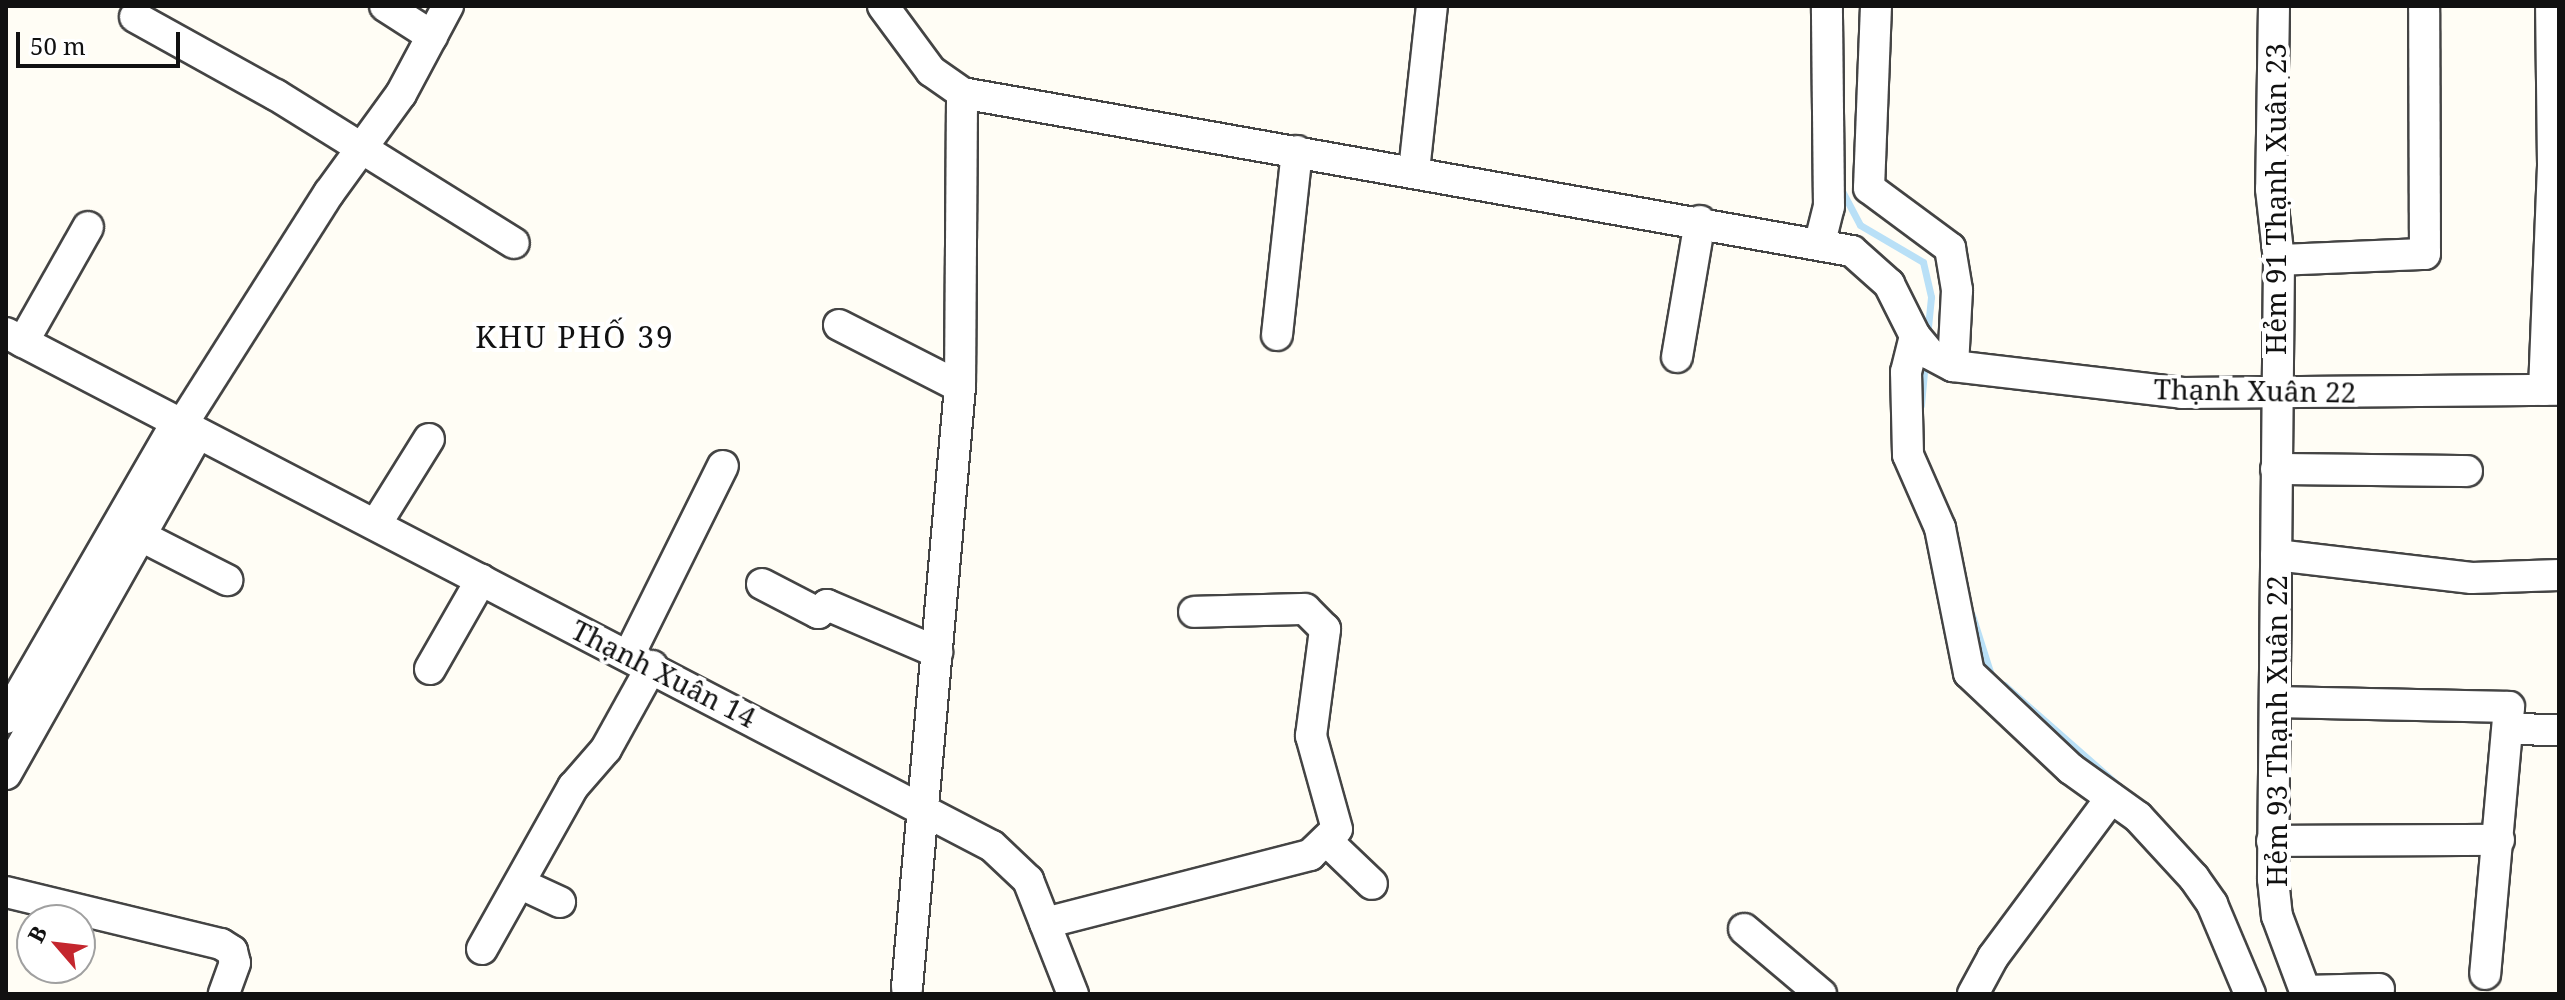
<!DOCTYPE html>
<meta charset="utf-8">
<style>
body{margin:0}
#map{position:relative;width:2565px;height:1000px;overflow:hidden;background:#fffdf5;font-family:"Noto Serif",serif}
div>[style]{position:absolute}
[style*='--x']{left:calc(var(--x)*1px);top:calc(var(--y)*1px);width:calc(var(--w)*1px);rotate:calc(var(--a)*1deg)}
.stream>*{height:7px;margin:-3.5px;padding:0 3.5px;transform-origin:3.5px;border-radius:3.5px;background:#b9e0f7}
.roads{filter:drop-shadow(2px 0 #444) drop-shadow(-2px 0 #444) drop-shadow(0 2px #444) drop-shadow(0 -2px #444)}
.minor>*{height:30px;margin:-15px;padding:0 15px;transform-origin:15px;border-radius:15px;background:#fff}
span{translate:-50% -50%;white-space:nowrap;text-align:center;line-height:1.15;-webkit-text-stroke:8px #fff;paint-order:stroke}
.street-label{font-size:28px;color:#111}
.neighbourhood-label{font-size:30px;color:#111;letter-spacing:2px}
.frame{position:absolute;inset:0;border:8px solid #111;pointer-events:none}
.north{position:absolute;left:16px;top:904px;width:80px;height:80px;box-sizing:border-box;background:#fff;border:2px solid #a0a0a0;border-radius:50%;rotate:298deg;font-size:22px;font-weight:700;line-height:32px;text-align:center;color:#111}
.north::after{content:'';display:block;margin:auto;width:28px;height:36px;background:#c4262e;clip-path:polygon(50% 0,100% 100%,50% 72%,0 100%)}
.scale{position:absolute;left:16px;top:32px;width:164px;height:36px;box-sizing:border-box;border:4px solid #111;border-top:0;padding-left:10px;font-size:24px;line-height:28px;white-space:nowrap;color:#111;-webkit-text-stroke:6px #fff;paint-order:stroke}
</style>
<div id="map">
<div class="stream">
<i style="--x:1842;--y:191;--w:38;--a:62"></i>
<i style="--x:1860;--y:225;--w:73;--a:30.4"></i>
<i style="--x:1923;--y:262;--w:36;--a:77"></i>
<i style="--x:1931;--y:297;--w:40;--a:95.7"></i>
<i style="--x:1921;--y:405;--w:44;--a:-84.8"></i>
<i style="--x:1972;--y:615;--w:63;--a:72.4"></i>
<i style="--x:2004;--y:685;--w:152;--a:41.3"></i>
</div>
<div class="roads">
<div class="minor">
<i style="--x:385;--y:6;--w:56;--a:32.6"></i>
<i style="--x:883;--y:6;--w:81;--a:53.6"></i>
<i style="--x:931;--y:71;--w:38;--a:35"></i>
<i style="--x:962;--y:93;--w:904;--a:10.07"></i>
<i style="--x:1852;--y:251;--w:50;--a:41.7"></i>
<i style="--x:1889;--y:284;--w:58;--a:63.4"></i>
<i style="--x:1915;--y:336;--w:23;--a:50"></i>
<i style="--x:1930;--y:354;--w:26;--a:28"></i>
<i style="--x:1953;--y:366;--w:231;--a:6.7"></i>
<i style="--x:2182;--y:393;--w:377;--a:-0.5"></i>
<i style="--x:1876;--y:6;--w:182;--a:92.2"></i>
<i style="--x:1869;--y:188;--w:101;--a:36.5"></i>
<i style="--x:1950;--y:248;--w:43;--a:80.5"></i>
<i style="--x:1957;--y:290;--w:76;--a:93"></i>
<i style="--x:2274;--y:6;--w:183;--a:90.9"></i>
<i style="--x:2271;--y:189;--w:71;--a:83.6"></i>
<i style="--x:2279;--y:260;--w:619;--a:90.56"></i>
<i style="--x:2273;--y:879;--w:37;--a:84"></i>
<i style="--x:2277;--y:916;--w:80;--a:69.5"></i>
<i style="--x:2305;--y:991;--w:74;--a:-1.5"></i>
<i style="--x:135;--y:17;--w:161;--a:29"></i>
<i style="--x:276;--y:95;--w:280;--a:31.9"></i>
<i style="--x:1414;--y:171;--w:166;--a:-83.8"></i>
<i style="--x:1820;--y:242;--w:36;--a:-76"></i>
<i style="--x:1829;--y:207;--w:201;--a:-90.6"></i>
<i style="--x:2279;--y:260;--w:146;--a:-2.4"></i>
<i style="--x:2425;--y:254;--w:248;--a:-90.2"></i>
<i style="--x:839;--y:325;--w:136;--a:27.1"></i>
<i style="--x:6;--y:333;--w:1111;--a:27.49"></i>
<i style="--x:992;--y:846;--w:50;--a:43.4"></i>
<i style="--x:1028;--y:880;--w:123;--a:68.5"></i>
<i style="--x:1277;--y:335;--w:185;--a:-83.8"></i>
<i style="--x:1915;--y:336;--w:37;--a:104"></i>
<i style="--x:1906;--y:372;--w:83;--a:88.6"></i>
<i style="--x:1908;--y:455;--w:80;--a:66.3"></i>
<i style="--x:1940;--y:528;--w:148;--a:78.7"></i>
<i style="--x:1969;--y:673;--w:140;--a:43.3"></i>
<i style="--x:2071;--y:769;--w:82;--a:35.6"></i>
<i style="--x:2138;--y:817;--w:83;--a:47.4"></i>
<i style="--x:2194;--y:878;--w:32;--a:55"></i>
<i style="--x:2212;--y:904;--w:98;--a:67.1"></i>
<i style="--x:23;--y:342;--w:132;--a:-60.5"></i>
<i style="--x:1677;--y:357;--w:138;--a:-80.4"></i>
<i style="--x:2544;--y:390;--w:226;--a:-87.7"></i>
<i style="--x:2553;--y:164;--w:158;--a:-90.7"></i>
<i style="--x:181;--y:426;--w:276;--a:-57.6"></i>
<i style="--x:329;--y:193;--w:122;--a:-54"></i>
<i style="--x:401;--y:94;--w:100;--a:-61.9"></i>
<i style="--x:2276;--y:469;--w:191;--a:0.6"></i>
<i style="--x:376;--y:524;--w:100;--a:-58.1"></i>
<i style="--x:141;--y:536;--w:97;--a:27.1"></i>
<i style="--x:2276;--y:555;--w:197;--a:6.7"></i>
<i style="--x:2472;--y:578;--w:87;--a:-2"></i>
<i style="--x:762;--y:584;--w:63;--a:27.4"></i>
<i style="--x:818;--y:613;--w:12;--a:-42"></i>
<i style="--x:827;--y:605;--w:120;--a:23.1"></i>
<i style="--x:629;--y:655;--w:211;--a:-63.6"></i>
<i style="--x:430;--y:669;--w:103;--a:-60.2"></i>
<i style="--x:2277;--y:702;--w:232;--a:1.2"></i>
<i style="--x:2509;--y:707;--w:268;--a:95.1"></i>
<i style="--x:6;--y:718;--w:340;--a:-60"></i>
<i style="--x:2508;--y:729;--w:51;--a:1.1"></i>
<i style="--x:6;--y:774;--w:389;--a:-60.6"></i>
<i style="--x:1327;--y:841;--w:62;--a:43.7"></i>
<i style="--x:2272;--y:841;--w:227;--a:-0.3"></i>
<i style="--x:521;--y:884;--w:43;--a:24.8"></i>
<i style="--x:6;--y:892;--w:221;--a:13.6"></i>
<i style="--x:221;--y:944;--w:13;--a:32"></i>
<i style="--x:232;--y:951;--w:12;--a:76"></i>
<i style="--x:235;--y:963;--w:33;--a:110"></i>
<i style="--x:1045;--y:923;--w:274;--a:-14.4"></i>
<i style="--x:1310;--y:855;--w:37;--a:-44"></i>
<i style="--x:1337;--y:829;--w:97;--a:-105.6"></i>
<i style="--x:1311;--y:736;--w:108;--a:-82.5"></i>
<i style="--x:1325;--y:629;--w:28;--a:-135"></i>
<i style="--x:1305;--y:609;--w:111;--a:178.5"></i>
<i style="--x:1744;--y:929;--w:101;--a:40.2"></i>
<i style="--x:482;--y:949;--w:186;--a:-60.7"></i>
<i style="--x:573;--y:787;--w:50;--a:-49"></i>
<i style="--x:606;--y:749;--w:95;--a:-61"></i>
<i style="--x:907;--y:988;--w:603;--a:-84.96"></i>
<i style="--x:960;--y:387;--w:294;--a:-89.6"></i>
<i style="--x:1973;--y:994;--w:42;--a:-61.6"></i>
<i style="--x:1993;--y:957;--w:198;--a:-53.4"></i>
</div>
</div>
<div class="street-label">
<span style="left:2275px;top:199px;rotate:-90deg">Hẻm 91 Thạnh Xuân 23</span>
<span style="left:2255px;top:390px;rotate:1deg">Thạnh Xuân 22</span>
<span style="left:664px;top:673px;rotate:27deg">Thạnh Xuân 14</span>
<span style="left:2276px;top:731px;rotate:-90deg">Hẻm 93 Thạnh Xuân 22</span>
</div>
<div class="neighbourhood-label">
<span style="left:575px;top:337px">KHU PHỐ 39</span>
</div>
<div class="frame"></div>
<div class="north">B</div>
<div class="scale">50 m</div>
</div>
